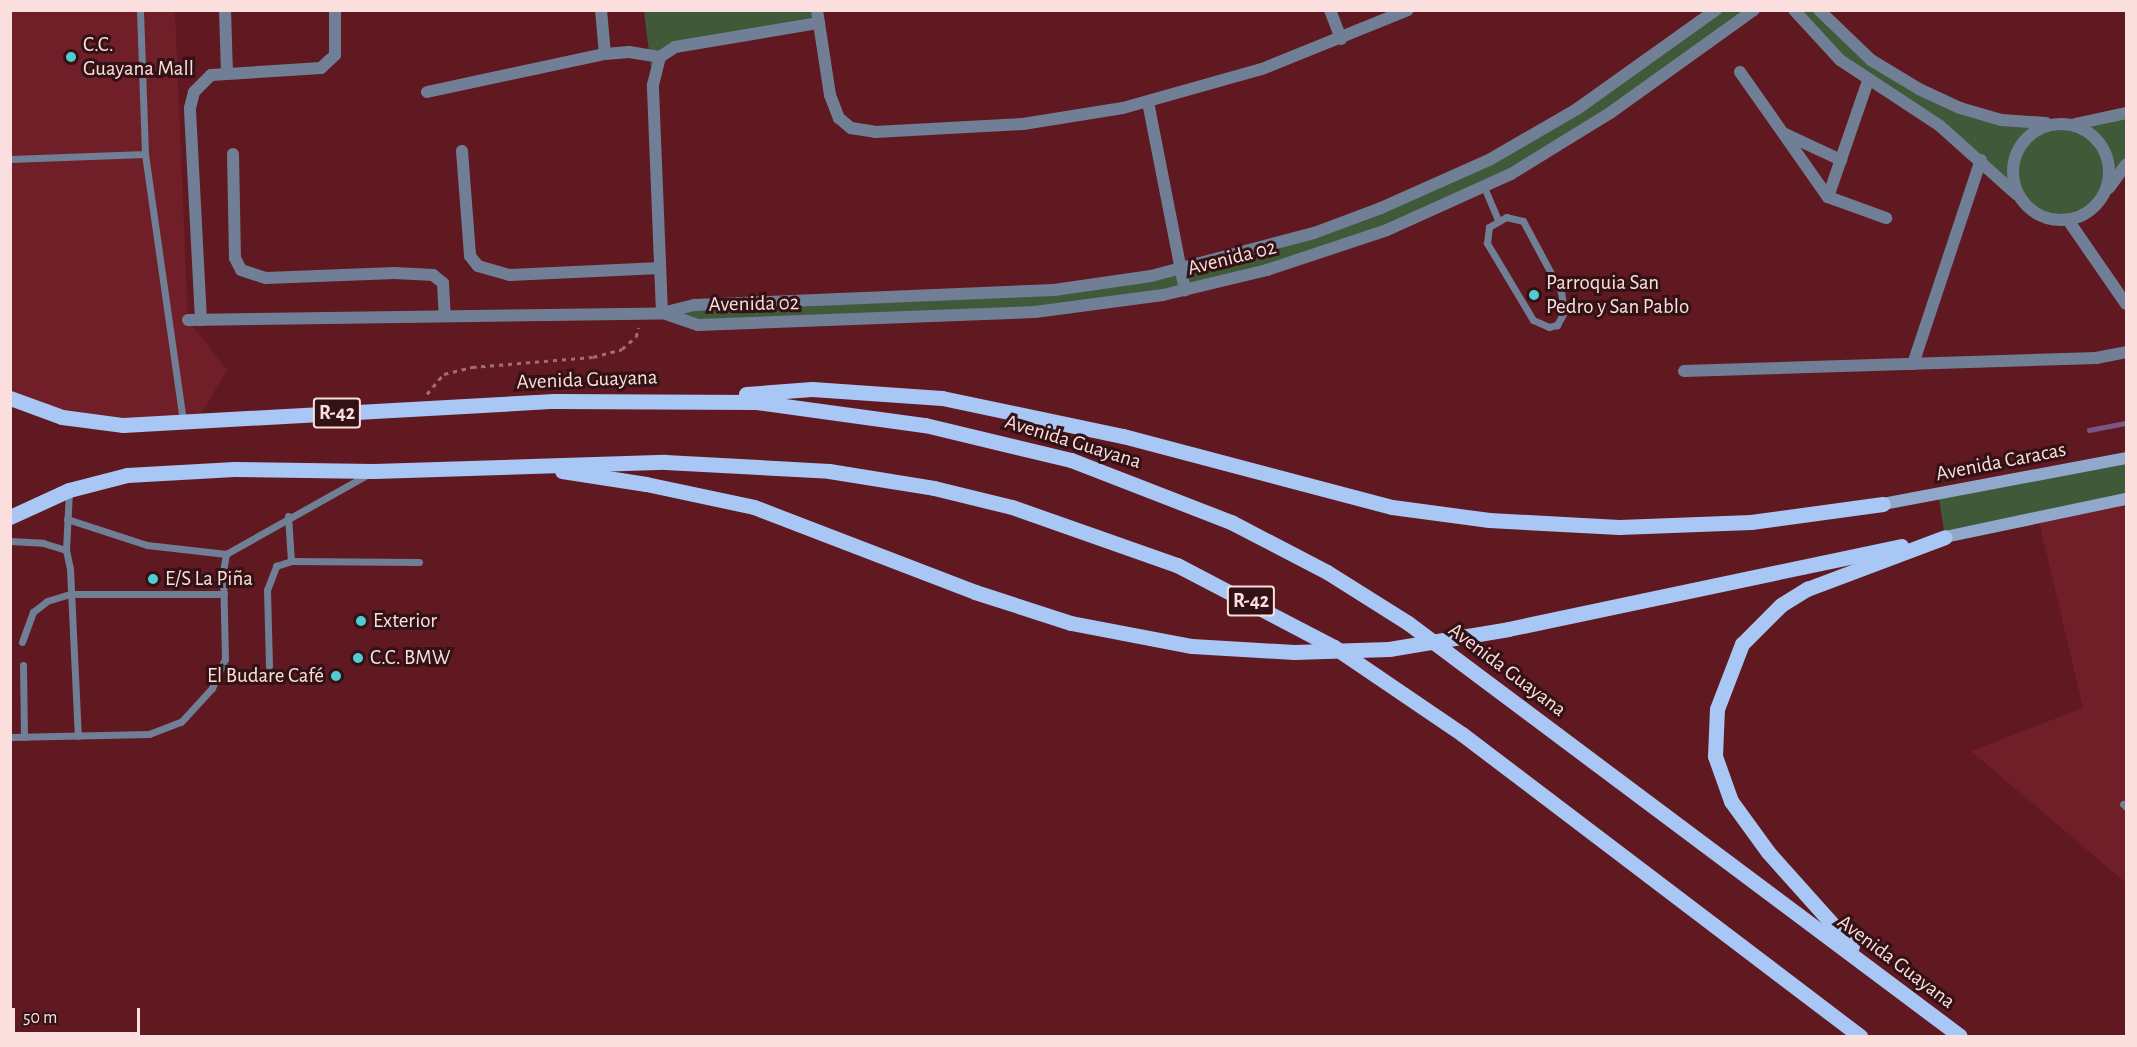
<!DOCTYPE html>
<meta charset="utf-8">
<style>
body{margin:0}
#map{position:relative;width:2137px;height:1047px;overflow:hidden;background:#601821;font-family:"Alegreya Sans",sans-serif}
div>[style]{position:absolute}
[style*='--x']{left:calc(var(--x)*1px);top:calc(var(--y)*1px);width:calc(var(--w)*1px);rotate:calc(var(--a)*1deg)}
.built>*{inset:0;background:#701f28}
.green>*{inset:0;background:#405938}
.stream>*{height:5px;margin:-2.5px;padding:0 2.5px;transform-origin:2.5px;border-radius:2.5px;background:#7a5585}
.path>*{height:3px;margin-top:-1.5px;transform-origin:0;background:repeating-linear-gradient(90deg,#a26d71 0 4.5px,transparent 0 9px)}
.lane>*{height:7px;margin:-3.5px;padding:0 3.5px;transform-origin:3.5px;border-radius:3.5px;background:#707f95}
.street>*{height:12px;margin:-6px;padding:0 6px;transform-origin:6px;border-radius:6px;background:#707f95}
.street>.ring{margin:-6px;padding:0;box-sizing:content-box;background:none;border:12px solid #707f95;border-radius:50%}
.secondary>*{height:12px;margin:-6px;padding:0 6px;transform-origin:6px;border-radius:6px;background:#90a8cb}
.primary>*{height:15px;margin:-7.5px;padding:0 7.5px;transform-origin:7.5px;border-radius:7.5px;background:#a8c7f4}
.primary-bridge>*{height:15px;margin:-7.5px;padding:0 7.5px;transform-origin:7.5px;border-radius:7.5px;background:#a8c7f4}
.dots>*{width:16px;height:16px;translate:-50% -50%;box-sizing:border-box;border:3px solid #321214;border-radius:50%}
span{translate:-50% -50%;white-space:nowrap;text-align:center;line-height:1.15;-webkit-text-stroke:6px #321214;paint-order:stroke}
.shield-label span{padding:2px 4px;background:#321214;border:2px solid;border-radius:4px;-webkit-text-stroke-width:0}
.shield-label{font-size:20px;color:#fbdfde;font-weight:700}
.poi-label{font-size:21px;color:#fbdfde}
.left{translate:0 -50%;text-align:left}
.right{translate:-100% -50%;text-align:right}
.street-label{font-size:21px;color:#fbdfde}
.frame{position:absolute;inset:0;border:12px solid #fbdfde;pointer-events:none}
.scale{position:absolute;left:12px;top:1008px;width:128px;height:27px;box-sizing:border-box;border:3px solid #fbdfde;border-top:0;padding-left:8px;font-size:18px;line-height:21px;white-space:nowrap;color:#fbdfde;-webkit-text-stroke:4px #321214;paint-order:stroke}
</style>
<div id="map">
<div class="built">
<i style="clip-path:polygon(11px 11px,175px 11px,188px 320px,227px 370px,197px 421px,123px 425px,11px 398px)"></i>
<i style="clip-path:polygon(2126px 499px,2126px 883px,1971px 751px,2083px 708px,2038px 517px)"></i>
</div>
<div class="green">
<i style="clip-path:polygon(644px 11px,817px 11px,819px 23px,666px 52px,653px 85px)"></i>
<i style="clip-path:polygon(1716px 11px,1754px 11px,1533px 161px,1310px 257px,1121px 303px,698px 325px,662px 313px,1054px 290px,1263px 249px,1489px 160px)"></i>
<i style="clip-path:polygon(1794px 11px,1819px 11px,1833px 26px,1919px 89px,2026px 123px,2073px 125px,2126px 113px,2126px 165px,2097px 205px,2084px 215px,2068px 220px,2038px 215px,1967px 146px,1863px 78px)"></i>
<i style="clip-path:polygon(2126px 458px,2126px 499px,1945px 537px,1938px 493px)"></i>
</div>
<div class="stream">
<i style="--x:2089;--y:430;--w:38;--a:-11"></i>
</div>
<div class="path">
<i style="--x:427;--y:394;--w:26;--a:-50"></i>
<i style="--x:444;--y:374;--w:29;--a:-14"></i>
<i style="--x:472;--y:367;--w:121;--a:-4.7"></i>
<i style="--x:593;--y:357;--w:30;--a:-15"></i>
<i style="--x:622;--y:349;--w:18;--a:-41"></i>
<i style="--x:636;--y:337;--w:10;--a:-73"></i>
</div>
<div class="lane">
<i style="--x:145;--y:154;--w:271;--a:81.9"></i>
<i style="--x:10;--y:159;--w:135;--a:-2.1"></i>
<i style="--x:145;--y:154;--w:144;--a:-92"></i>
<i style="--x:1484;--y:187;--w:36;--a:67"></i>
<i style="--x:1506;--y:217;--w:17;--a:13"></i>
<i style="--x:1523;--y:221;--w:81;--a:61.8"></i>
<i style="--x:1561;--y:292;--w:20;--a:81"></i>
<i style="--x:1564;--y:312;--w:15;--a:118"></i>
<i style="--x:1557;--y:325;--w:8;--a:166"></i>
<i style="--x:1549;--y:327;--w:17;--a:-156"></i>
<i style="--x:1533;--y:320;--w:90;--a:-120.9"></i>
<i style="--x:1487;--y:243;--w:16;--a:-83"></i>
<i style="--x:1489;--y:227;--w:20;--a:-30"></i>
<i style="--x:288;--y:516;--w:45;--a:86.2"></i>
<i style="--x:67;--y:519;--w:84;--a:18"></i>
<i style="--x:147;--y:545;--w:80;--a:6.5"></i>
<i style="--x:10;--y:541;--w:33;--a:3"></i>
<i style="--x:43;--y:543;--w:24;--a:17"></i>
<i style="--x:66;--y:550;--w:19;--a:78"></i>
<i style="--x:70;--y:569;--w:167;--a:87.3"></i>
<i style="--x:66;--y:550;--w:60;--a:-87.1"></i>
<i style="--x:22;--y:642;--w:32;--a:-70"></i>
<i style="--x:33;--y:612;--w:18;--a:-38"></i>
<i style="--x:47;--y:601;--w:24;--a:-17"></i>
<i style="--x:70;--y:594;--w:154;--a:0"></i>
<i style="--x:23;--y:665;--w:72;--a:89.2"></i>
<i style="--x:269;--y:666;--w:76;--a:-91.5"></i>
<i style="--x:267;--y:590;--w:26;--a:-69"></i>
<i style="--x:276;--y:566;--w:16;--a:-18"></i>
<i style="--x:291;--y:561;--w:128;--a:0.4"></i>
<i style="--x:10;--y:737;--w:139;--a:-1.2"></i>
<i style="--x:149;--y:734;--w:34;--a:-21"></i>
<i style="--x:181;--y:722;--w:46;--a:-47.6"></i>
<i style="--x:212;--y:688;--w:32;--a:-66"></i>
<i style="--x:225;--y:659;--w:87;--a:-91.3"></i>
<i style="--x:223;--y:572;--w:18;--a:-81"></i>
<i style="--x:226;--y:554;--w:162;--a:-29.3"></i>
<i style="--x:2123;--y:804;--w:4;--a:45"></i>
</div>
<div class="street">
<i style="--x:225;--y:10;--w:62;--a:88.2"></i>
<i style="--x:601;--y:10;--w:44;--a:84.8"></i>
<i style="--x:817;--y:10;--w:86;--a:81.3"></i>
<i style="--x:830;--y:95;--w:25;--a:69"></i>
<i style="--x:839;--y:118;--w:16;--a:40"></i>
<i style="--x:851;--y:128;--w:24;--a:9"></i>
<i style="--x:875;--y:132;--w:148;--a:-3.1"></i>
<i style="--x:1023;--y:124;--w:101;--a:-9.1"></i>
<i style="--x:1123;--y:108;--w:144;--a:-15.7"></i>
<i style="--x:1262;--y:69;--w:157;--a:-22"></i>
<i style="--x:1330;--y:10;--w:31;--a:69"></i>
<i style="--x:1794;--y:10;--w:68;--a:47.4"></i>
<i style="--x:1840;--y:60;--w:120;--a:33.4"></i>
<i style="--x:1940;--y:126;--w:102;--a:41.8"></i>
<i style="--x:1819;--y:10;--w:72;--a:43.9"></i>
<i style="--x:1871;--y:60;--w:56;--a:31.1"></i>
<i style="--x:1919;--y:89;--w:45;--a:24.9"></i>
<i style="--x:1960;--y:108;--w:43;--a:16.3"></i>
<i style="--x:2001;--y:120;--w:45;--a:3.8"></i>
<i style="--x:1740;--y:72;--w:153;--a:54.9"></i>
<i style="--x:1828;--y:197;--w:62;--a:19.9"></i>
<i style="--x:427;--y:92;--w:182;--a:-12.1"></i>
<i style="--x:605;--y:54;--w:24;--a:-5"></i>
<i style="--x:629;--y:52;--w:31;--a:9"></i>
<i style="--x:1148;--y:102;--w:192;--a:78.9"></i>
<i class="ring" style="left:2013px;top:124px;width:84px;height:84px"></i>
<i style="--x:2075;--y:124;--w:52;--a:-12.2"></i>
<i style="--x:1785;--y:134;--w:62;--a:24.9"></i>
<i style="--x:462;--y:151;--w:105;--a:85.6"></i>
<i style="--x:470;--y:256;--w:13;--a:51"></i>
<i style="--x:478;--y:266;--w:33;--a:16"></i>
<i style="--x:510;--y:275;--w:150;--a:-2.7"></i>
<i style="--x:233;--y:154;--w:104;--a:88.9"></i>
<i style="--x:235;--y:258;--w:13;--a:63"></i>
<i style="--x:241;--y:270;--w:26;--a:18"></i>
<i style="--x:266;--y:278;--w:129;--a:-2.2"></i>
<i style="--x:395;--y:273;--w:38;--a:3"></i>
<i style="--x:433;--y:275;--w:13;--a:39"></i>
<i style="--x:443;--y:283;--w:33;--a:87"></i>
<i style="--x:2109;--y:188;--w:29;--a:-54"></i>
<i style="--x:1828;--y:197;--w:123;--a:-71"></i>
<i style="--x:2068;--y:220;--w:102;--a:55.4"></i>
<i style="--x:662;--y:313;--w:228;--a:-92.3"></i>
<i style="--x:653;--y:85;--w:29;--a:-76"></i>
<i style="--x:660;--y:57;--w:18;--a:-34"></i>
<i style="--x:675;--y:47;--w:146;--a:-9.5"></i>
<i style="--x:663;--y:313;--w:37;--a:19"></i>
<i style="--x:698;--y:325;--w:337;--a:-2.2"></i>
<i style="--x:1035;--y:312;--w:129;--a:-7.6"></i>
<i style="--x:1163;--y:295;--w:107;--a:-13.5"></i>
<i style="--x:1267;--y:270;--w:126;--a:-18.4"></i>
<i style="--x:1387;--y:230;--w:136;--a:-24.3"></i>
<i style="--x:1511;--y:174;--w:116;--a:-31.6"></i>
<i style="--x:1610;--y:113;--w:177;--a:-35.6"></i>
<i style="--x:188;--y:320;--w:474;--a:-0.8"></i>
<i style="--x:662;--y:313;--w:34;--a:-14"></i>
<i style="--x:695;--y:305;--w:359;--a:-2.4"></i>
<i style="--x:1054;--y:290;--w:98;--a:-8.2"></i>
<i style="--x:1151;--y:276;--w:169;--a:-14.8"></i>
<i style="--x:1314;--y:233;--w:72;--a:-20.5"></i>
<i style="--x:1381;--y:208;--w:118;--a:-24"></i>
<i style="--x:1489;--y:160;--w:102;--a:-30.1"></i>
<i style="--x:1577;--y:109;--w:171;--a:-35.5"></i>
<i style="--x:201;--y:320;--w:212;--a:-93"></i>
<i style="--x:190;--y:108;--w:16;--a:-76"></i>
<i style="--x:194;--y:92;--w:24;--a:-45"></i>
<i style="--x:211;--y:75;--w:110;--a:-3.6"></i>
<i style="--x:321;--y:68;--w:19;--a:-43"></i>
<i style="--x:335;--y:55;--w:45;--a:-90"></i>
<i style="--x:1913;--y:364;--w:215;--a:-71.6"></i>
<i style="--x:1684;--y:371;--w:412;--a:-1.8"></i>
<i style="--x:2096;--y:358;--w:31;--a:-11"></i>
</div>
<div class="secondary">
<i style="--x:1883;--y:504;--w:247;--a:-10.7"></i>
<i style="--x:1945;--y:537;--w:185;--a:-11.9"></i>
</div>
<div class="primary">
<i style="--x:746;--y:394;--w:66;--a:-4.3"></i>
<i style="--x:812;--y:389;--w:130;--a:4"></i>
<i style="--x:942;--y:398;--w:185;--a:11.9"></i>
<i style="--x:1123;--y:436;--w:278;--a:14.8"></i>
<i style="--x:1392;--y:507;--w:98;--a:7.6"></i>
<i style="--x:1489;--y:520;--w:130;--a:3.1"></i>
<i style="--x:1619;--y:527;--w:132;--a:-2.2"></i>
<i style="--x:1751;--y:522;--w:133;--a:-7.8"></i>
<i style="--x:10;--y:398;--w:55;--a:20.1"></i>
<i style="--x:62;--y:417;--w:62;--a:7.5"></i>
<i style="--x:123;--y:425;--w:432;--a:-3.2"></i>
<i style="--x:554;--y:401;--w:202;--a:0.3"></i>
<i style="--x:756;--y:402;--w:171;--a:7.8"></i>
<i style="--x:925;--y:425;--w:150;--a:13.5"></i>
<i style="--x:1071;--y:460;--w:172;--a:21.2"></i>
<i style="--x:1231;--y:522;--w:108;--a:27.5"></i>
<i style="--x:1327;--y:572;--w:96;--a:32.2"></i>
<i style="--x:1408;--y:623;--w:689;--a:36.8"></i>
<i style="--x:562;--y:471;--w:85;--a:8.8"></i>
<i style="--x:646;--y:484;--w:110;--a:12"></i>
<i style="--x:754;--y:507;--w:237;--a:21"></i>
<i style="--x:975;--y:592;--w:101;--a:17.9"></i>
<i style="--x:1071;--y:623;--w:123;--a:10.8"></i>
<i style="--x:1192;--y:646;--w:102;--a:3.4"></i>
<i style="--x:10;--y:517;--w:65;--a:-24.6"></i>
<i style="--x:69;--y:490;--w:60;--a:-14.5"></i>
<i style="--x:127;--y:475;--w:107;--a:-3.2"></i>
<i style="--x:234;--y:469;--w:140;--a:0.8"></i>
<i style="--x:374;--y:471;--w:291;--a:-1.8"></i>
<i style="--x:665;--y:462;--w:164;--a:3.1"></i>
<i style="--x:829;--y:471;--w:106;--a:9.2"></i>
<i style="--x:934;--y:488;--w:80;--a:13.7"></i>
<i style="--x:1012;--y:507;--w:175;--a:19.4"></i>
<i style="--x:1177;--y:565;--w:177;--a:27.6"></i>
<i style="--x:1334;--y:647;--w:155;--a:34.2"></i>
<i style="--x:1462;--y:734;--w:500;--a:37.2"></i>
<i style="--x:1508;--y:629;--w:402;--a:-11.9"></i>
<i style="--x:1852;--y:946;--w:126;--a:-131.8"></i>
<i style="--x:1768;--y:852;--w:63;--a:-126"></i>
<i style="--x:1731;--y:801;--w:48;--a:-109.6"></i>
<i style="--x:1715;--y:756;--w:47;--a:-87.6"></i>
<i style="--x:1717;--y:709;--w:70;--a:-69"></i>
<i style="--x:1742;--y:644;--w:55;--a:-45"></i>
<i style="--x:1781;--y:605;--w:31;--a:-32"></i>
<i style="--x:1807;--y:589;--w:147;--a:-20.6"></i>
</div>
<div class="primary-bridge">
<i style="--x:1294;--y:652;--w:95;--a:-1.8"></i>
<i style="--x:1389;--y:649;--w:121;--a:-9.5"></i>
</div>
<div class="dots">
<i style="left:71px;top:57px;background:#52ccd1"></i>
<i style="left:1534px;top:295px;background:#52ccd1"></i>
<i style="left:153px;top:579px;background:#52ccd1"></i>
<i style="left:361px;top:621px;background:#52ccd1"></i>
<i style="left:358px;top:658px;background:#52ccd1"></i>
<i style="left:336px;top:676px;background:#52ccd1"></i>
</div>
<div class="shield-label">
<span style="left:337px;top:413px">R-42</span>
<span style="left:1251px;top:601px">R-42</span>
</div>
<div class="poi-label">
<span class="left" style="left:83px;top:57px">C.C.<br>Guayana Mall</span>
<span class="left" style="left:1546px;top:295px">Parroquia San<br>Pedro y San Pablo</span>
<span class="left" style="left:165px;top:579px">E/S La Piña</span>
<span class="left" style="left:373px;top:621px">Exterior</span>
<span class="left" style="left:370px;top:658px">C.C. BMW</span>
<span class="right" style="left:324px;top:676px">El Budare Café</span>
</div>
<div class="street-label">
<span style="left:1232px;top:258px;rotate:-14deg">Avenida 02</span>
<span style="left:754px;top:304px;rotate:-1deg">Avenida 02</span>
<span style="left:587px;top:380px;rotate:-2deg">Avenida Guayana</span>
<span style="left:1073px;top:442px;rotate:17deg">Avenida Guayana</span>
<span style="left:2001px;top:462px;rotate:-11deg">Avenida Caracas</span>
<span style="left:1507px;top:670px;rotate:37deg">Avenida Guayana</span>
<span style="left:1896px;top:962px;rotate:37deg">Avenida Guayana</span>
</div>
<div class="frame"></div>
<div class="scale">50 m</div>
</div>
